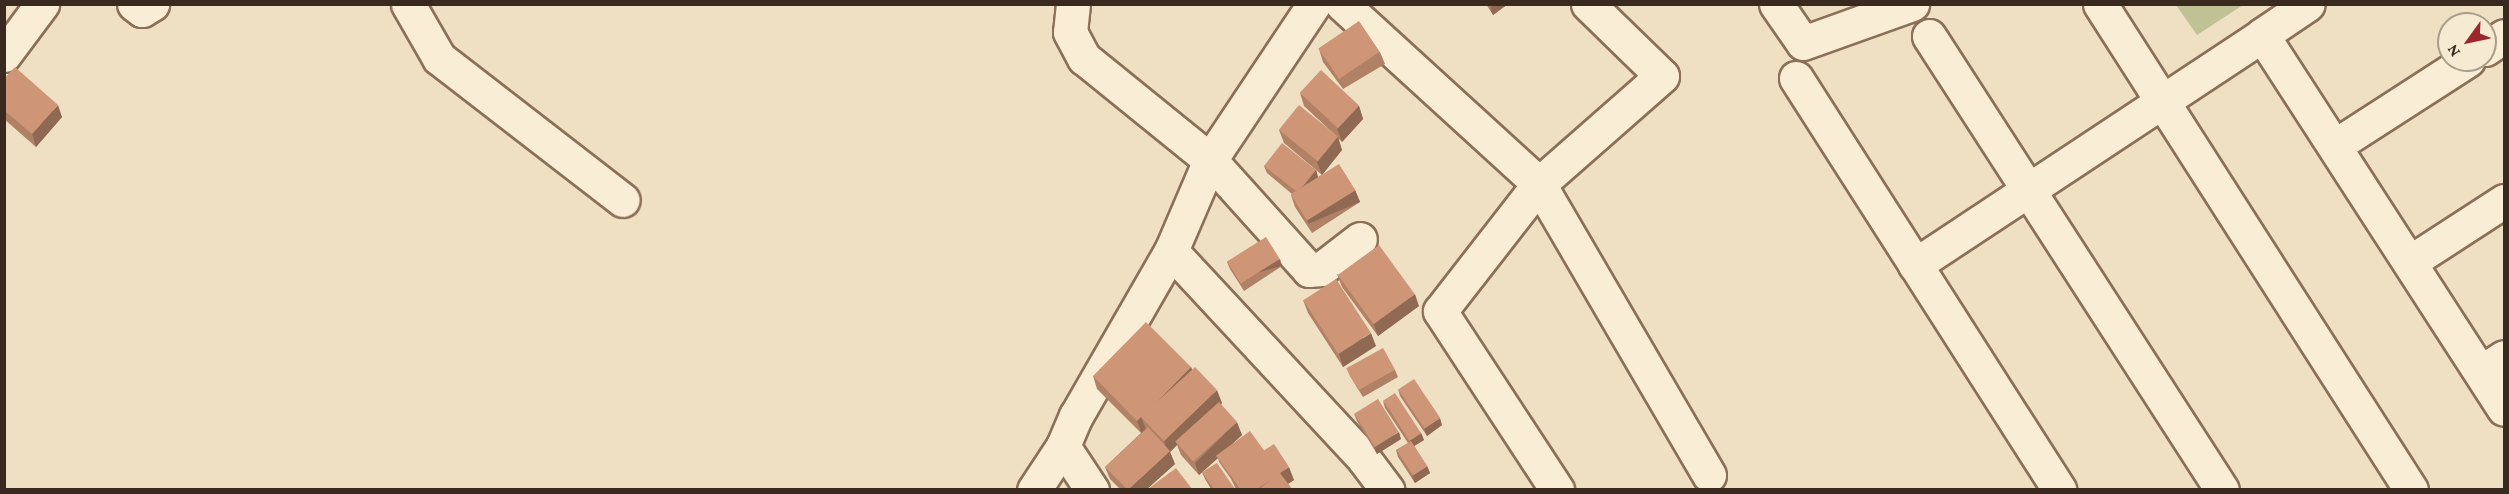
<!DOCTYPE html>
<style>
body{margin:0}
#map{position:relative;width:2509px;height:494px;overflow:hidden;background:#efdfc3;font-family:"Crimson Pro",serif}
div>[style]{position:absolute}
[style*='--x']{left:calc(var(--x)*1px);top:calc(var(--y)*1px);width:calc(var(--w)*1px);rotate:calc(var(--a)*1deg)}
.cemetery>*{inset:0;background:#c0c296}
.roads{filter:drop-shadow(2px 0 #8a7059) drop-shadow(-2px 0 #8a7059) drop-shadow(0 2px #8a7059) drop-shadow(0 -2px #8a7059)}
.street>*{height:33px;margin:-16.5px;padding:0 16.5px;transform-origin:16.5px;border-radius:16.5px;background:#faedd6}
.wall>*{inset:0;background:#b18166}
.shaded-wall>*{inset:0;background:#906953;transform-origin:0 0}
.building>*{inset:0;background:#ce9677;transform-origin:0 0}
span{translate:-50% -50%;white-space:nowrap;text-align:center;line-height:1.15;-webkit-text-stroke:5px #f6ead2;paint-order:stroke}
.frame{position:absolute;inset:0;border:6px solid #39291e;pointer-events:none}
.north{position:absolute;left:2437px;top:12px;width:60px;height:60px;box-sizing:border-box;background:#f6ead2;border:2px solid #aa9d8a;border-radius:50%;rotate:237deg;font-size:16px;font-weight:700;line-height:24px;text-align:center;color:#39291e}
.north::after{content:'';display:block;margin:auto;width:21px;height:27px;background:#9b272f;clip-path:polygon(50% 0,100% 100%,50% 72%,0 100%)}
</style>
<div id="map">
<div class="cemetery">
<i style="clip-path:polygon(2176px 5px,2243px 5px,2197px 35px)"></i>
</div>
<div class="roads">
<div class="street">
<i style="--x:134;--y:4;--w:10;--a:37"></i>
<i style="--x:142;--y:10;--w:12;--a:-31"></i>
<i style="--x:408;--y:4;--w:62;--a:60.1"></i>
<i style="--x:439;--y:58;--w:232;--a:37.7"></i>
<i style="--x:1073;--y:4;--w:28;--a:96"></i>
<i style="--x:1070;--y:32;--w:30;--a:62"></i>
<i style="--x:1084;--y:58;--w:162;--a:39"></i>
<i style="--x:1210;--y:160;--w:148;--a:48"></i>
<i style="--x:1309;--y:270;--w:12;--a:-5"></i>
<i style="--x:1321;--y:269;--w:49;--a:-37.6"></i>
<i style="--x:1342;--y:4;--w:267;--a:42.4"></i>
<i style="--x:1539;--y:184;--w:161;--a:127.9"></i>
<i style="--x:1440;--y:311;--w:214;--a:56.8"></i>
<i style="--x:1588;--y:4;--w:103;--a:44.2"></i>
<i style="--x:1662;--y:76;--w:164;--a:138.7"></i>
<i style="--x:1539;--y:184;--w:337;--a:59.7"></i>
<i style="--x:1776;--y:4;--w:47;--a:55.3"></i>
<i style="--x:1803;--y:43;--w:116;--a:-19.7"></i>
<i style="--x:2100;--y:4;--w:577;--a:57.38"></i>
<i style="--x:2262;--y:35;--w:55;--a:-34"></i>
<i style="--x:1929;--y:36;--w:540;--a:57.16"></i>
<i style="--x:2485;--y:49;--w:23;--a:-34"></i>
<i style="--x:4;--y:55;--w:64;--a:-53.3"></i>
<i style="--x:1796;--y:78;--w:489;--a:57.4"></i>
<i style="--x:2336;--y:145;--w:157;--a:-32.8"></i>
<i style="--x:1171;--y:251;--w:284;--a:47.1"></i>
<i style="--x:1364;--y:459;--w:39;--a:53"></i>
<i style="--x:2410;--y:262;--w:112;--a:-33"></i>
<i style="--x:1915;--y:265;--w:416;--a:-33.5"></i>
<i style="--x:2262;--y:35;--w:445;--a:57.1"></i>
<i style="--x:2481;--y:372;--w:27;--a:-33"></i>
<i style="--x:1063;--y:446;--w:53;--a:56.6"></i>
<i style="--x:1034;--y:490;--w:53;--a:-56.6"></i>
<i style="--x:1063;--y:446;--w:33;--a:-67"></i>
<i style="--x:1076;--y:416;--w:190;--a:-60.1"></i>
<i style="--x:1171;--y:251;--w:99;--a:-66.8"></i>
<i style="--x:1210;--y:160;--w:187;--a:-56.3"></i>
</div>
</div>
<div class="wall">
<i style="clip-path:polygon(1486px 4px,1508px 4px,1493px 15px)"></i>
<i style="clip-path:polygon(1319px 49px,1380px 52px,1385px 64px,1343px 89px,1323px 62px)"></i>
<i style="clip-path:polygon(4px 79px,62px 117px,36px 147px,4px 119px)"></i>
<i style="clip-path:polygon(1300px 93px,1359px 106px,1363px 119px,1342px 142px,1338px 138px,1342px 150px,1322px 175px,1355px 190px,1360px 202px,1312px 233px,1295px 207px,1291px 195px,1292px 194px,1267px 173px,1264px 166px,1316px 170px,1318px 177px,1322px 175px,1284px 143px,1279px 130px,1335px 135px,1304px 106px)"></i>
<i style="clip-path:polygon(1227px 262px,1282px 266px,1244px 291px,1230px 269px)"></i>
<i style="clip-path:polygon(1337px 274px,1419px 306px,1378px 336px,1342px 287px)"></i>
<i style="clip-path:polygon(1303px 300px,1376px 346px,1343px 367px,1308px 313px)"></i>
<i style="clip-path:polygon(1191px 367px,1192px 370px,1222px 403px,1221px 404px,1242px 435px,1233px 443px,1264px 450px,1294px 480px,1288px 484px,1292px 489px,1236px 489px,1231px 479px,1219px 462px,1218px 458px,1202px 472px,1235px 489px,1211px 489px,1205px 479px,1202px 472px,1199px 475px,1181px 455px,1177px 445px,1170px 452px,1175px 464px,1147px 489px,1120px 489px,1110px 479px,1105px 467px,1141px 433px,1097px 389px,1093px 376px)"></i>
<i style="clip-path:polygon(1347px 369px,1395px 370px,1398px 377px,1363px 397px,1350px 376px)"></i>
<i style="clip-path:polygon(1398px 389px,1442px 425px,1427px 436px,1400px 396px)"></i>
<i style="clip-path:polygon(1383px 401px,1421px 433px,1424px 440px,1414px 446px,1427px 466px,1430px 473px,1415px 483px,1398px 457px,1396px 450px,1408px 443px,1385px 408px)"></i>
<i style="clip-path:polygon(1354px 414px,1401px 439px,1377px 454px,1357px 421px)"></i>
</div>
<div class="shaded-wall">
<i style="clip-path:polygon(1495px 4px,1508px 4px,1493px 15px,1490px 8px)"></i>
<i style="clip-path:polygon(58px 105px,62px 117px,36px 147px,32px 134px)"></i>
<i style="clip-path:polygon(1359px 106px,1363px 119px,1342px 142px,1337px 129px)"></i>
<i style="clip-path:polygon(1338px 137px,1342px 150px,1322px 175px,1317px 162px)"></i>
<i style="clip-path:polygon(1316px 170px,1318px 177px,1298px 193px)"></i>
<i style="left:1355px;top:190px;width:13px;height:56px;rotate:67deg"></i>
<i style="left:1280px;top:259px;width:7px;height:45px;rotate:74deg"></i>
<i style="clip-path:polygon(1415px 294px,1419px 306px,1378px 336px,1373px 323px)"></i>
<i style="clip-path:polygon(1371px 333px,1376px 346px,1343px 367px,1339px 354px)"></i>
<i style="clip-path:polygon(1191px 367px,1196px 380px,1157px 402px)"></i>
<i style="clip-path:polygon(1217px 390px,1222px 403px,1178px 445px,1176px 443px,1177px 445px,1170px 452px,1175px 464px,1147px 489px,1129px 489px,1168px 453px,1164px 441px)"></i>
<i style="clip-path:polygon(1141px 417px,1146px 430px,1142px 434px,1137px 421px)"></i>
<i style="clip-path:polygon(1440px 418px,1442px 425px,1427px 436px,1424px 429px)"></i>
<i style="clip-path:polygon(1237px 422px,1242px 435px,1218px 457px,1216px 455px,1218px 458px,1199px 475px,1195px 463px)"></i>
<i style="clip-path:polygon(1399px 432px,1401px 439px,1377px 454px,1374px 447px)"></i>
<i style="clip-path:polygon(1421px 433px,1424px 440px,1411px 448px,1409px 441px)"></i>
<i style="clip-path:polygon(1427px 466px,1430px 473px,1415px 483px,1412px 476px)"></i>
<i style="clip-path:polygon(1289px 467px,1294px 480px,1284px 486px,1280px 473px)"></i>
</div>
<div class="building">
<i style="left:1359px;top:21px;width:37px;height:49px;rotate:56deg"></i>
<i style="clip-path:polygon(15px 67px,58px 105px,32px 134px,4px 110px,4px 79px)"></i>
<i style="left:1321px;top:70px;width:52px;height:31px;rotate:43deg"></i>
<i style="left:1299px;top:105px;width:50px;height:32px;rotate:39deg"></i>
<i style="clip-path:polygon(1282px 143px,1316px 170px,1303px 186px,1296px 191px,1264px 166px)"></i>
<i style="left:1339px;top:164px;width:31px;height:57px;rotate:58deg"></i>
<i style="left:1266px;top:237px;width:26px;height:46px;rotate:58deg"></i>
<i style="left:1379px;top:245px;width:61px;height:51px;rotate:54deg"></i>
<i style="left:1336px;top:279px;width:64px;height:39px;rotate:57deg"></i>
<i style="clip-path:polygon(1146px 322px,1191px 367px,1157px 402px,1195px 367px,1217px 390px,1164px 441px,1141px 417px,1137px 421px,1093px 376px)"></i>
<i style="left:1383px;top:348px;width:25px;height:42px;rotate:61deg"></i>
<i style="left:1414px;top:379px;width:47px;height:19px;rotate:56deg"></i>
<i style="left:1395px;top:393px;width:48px;height:14px;rotate:57deg"></i>
<i style="left:1378px;top:399px;width:39px;height:28px;rotate:58deg"></i>
<i style="left:1219px;top:402px;width:27px;height:59px;rotate:48deg"></i>
<i style="clip-path:polygon(1148px 427px,1170px 451px,1129px 489px,1127px 489px,1105px 467px)"></i>
<i style="left:1250px;top:431px;width:24px;height:42px;rotate:54deg"></i>
<i style="left:1411px;top:441px;width:30px;height:17px;rotate:57deg"></i>
<i style="clip-path:polygon(1274px 444px,1289px 467px,1280px 473px,1292px 489px,1259px 489px,1270px 481px,1256px 489px,1240px 489px,1229px 473px)"></i>
<i style="clip-path:polygon(1217px 463px,1235px 489px,1214px 489px,1202px 472px)"></i>
<i style="clip-path:polygon(1176px 468px,1192px 489px,1148px 489px)"></i>
</div>
<div class="frame"></div>
<div class="north">N</div>
</div>
